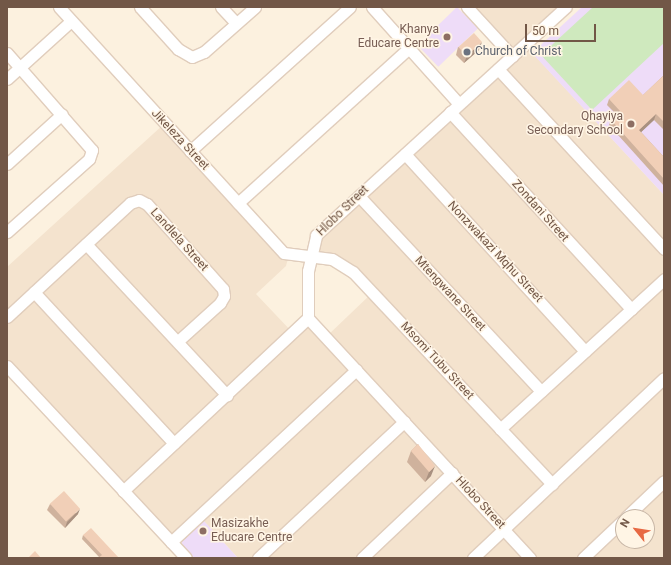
<!DOCTYPE html>
<style>
body{margin:0}
#map{position:relative;width:671px;height:565px;overflow:hidden;background:#fcf1df;font-family:Roboto,sans-serif}
div>[style]{position:absolute}
[style*='--x']{left:calc(var(--x)*1px);top:calc(var(--y)*1px);width:calc(var(--w)*1px);rotate:calc(var(--a)*1deg)}
.residential>*{inset:0;background:#f4e3ce}
.education>*{inset:0;background:#eedcf8;transform-origin:0 0}
.green>*{inset:0;background:#cfe9be}
.roads{filter:drop-shadow(1px 0 #e0cdbc) drop-shadow(-1px 0 #e0cdbc) drop-shadow(0 1px #e0cdbc) drop-shadow(0 -1px #e0cdbc)}
.minor>*{height:11px;margin:-5.5px;padding:0 5.5px;transform-origin:5.5px;border-radius:5.5px;background:#fff}
.wall>*{inset:0;background:#cfb29d}
.shaded-wall>*{inset:0;background:#a99180}
.building>*{inset:0;background:#f1cfb7;transform-origin:0 0}
.dots>*{width:11px;height:11px;translate:-50% -50%;box-sizing:border-box;border:2px solid #fff5e5;border-radius:50%}
span{translate:-50% -50%;white-space:nowrap;text-align:center;line-height:1.15;-webkit-text-stroke:3px #fff5e5;paint-order:stroke}
.education-label{font-size:12px;color:#785e54}
.right{translate:-100% -50%;text-align:right}
.left{translate:0 -50%;text-align:left}
.worship-label{font-size:12px;color:#5b616d}
.street-label{font-size:12px;color:#725747}
.frame{position:absolute;inset:0;border:8px solid #725747;pointer-events:none}
.north{position:absolute;left:615px;top:509px;width:40px;height:40px;box-sizing:border-box;background:#fff5e5;border:1px solid #c7b6a6;border-radius:50%;rotate:300deg;font-size:11px;font-weight:700;line-height:16px;text-align:center;color:#725747}
.north::after{content:'';display:block;margin:auto;width:14px;height:18px;background:#e76943;clip-path:polygon(50% 0,100% 100%,50% 72%,0 100%)}
.scale{position:absolute;left:525px;top:24px;width:71px;height:18px;box-sizing:border-box;border:2px solid #725747;border-top:0;padding-left:5px;font-size:12px;line-height:14px;white-space:nowrap;color:#725747;-webkit-text-stroke:3px #fff5e5;paint-order:stroke}
</style>
<div id="map">
<div class="residential">
<i style="clip-path:polygon(evenodd,466px 7px,566px 7px,525px 45px,664px 195px,664px 558px,238px 558px,200px 517px,171px 543px,7px 367px,7px 267px,164px 124px,289px 255px,286px 266px,256px 294px,293px 333px,309px 319px,326px 337px,372px 293px,352px 272px,312px 256px,315px 239px,511px 57px,466px 7px,623px 517px,647px 517px,647px 541px,623px 541px,623px 517px)"></i>
</div>
<div class="education">
<i style="left:457px;top:7px;width:30px;height:55px;rotate:46deg"></i>
<i style="clip-path:polygon(582px 7px,664px 7px,664px 195px,532px 53px)"></i>
<i style="clip-path:polygon(204px 521px,238px 558px,194px 558px,182px 545px,182px 541px)"></i>
</div>
<div class="green">
<i style="clip-path:polygon(593px 7px,664px 7px,664px 43px,592px 110px,541px 55px)"></i>
</div>
<div class="roads">
<div class="minor">
<i style="--x:59;--y:7;--w:333;--a:47.6"></i>
<i style="--x:284;--y:253;--w:48;--a:7.1"></i>
<i style="--x:332;--y:259;--w:25;--a:32"></i>
<i style="--x:353;--y:272;--w:291;--a:46.8"></i>
<i style="--x:140;--y:7;--w:57;--a:47.9"></i>
<i style="--x:178;--y:49;--w:16;--a:30"></i>
<i style="--x:192;--y:57;--w:13;--a:-23"></i>
<i style="--x:204;--y:52;--w:68;--a:-41.4"></i>
<i style="--x:221;--y:7;--w:22;--a:47"></i>
<i style="--x:372;--y:7;--w:130;--a:48.1"></i>
<i style="--x:467;--y:7;--w:67;--a:47.4"></i>
<i style="--x:7;--y:53;--w:129;--a:48.8"></i>
<i style="--x:92;--y:150;--w:9;--a:108"></i>
<i style="--x:89;--y:159;--w:110;--a:138.3"></i>
<i style="--x:498;--y:69;--w:245;--a:47.3"></i>
<i style="--x:7;--y:79;--w:86;--a:-42.2"></i>
<i style="--x:450;--y:112;--w:268;--a:47.4"></i>
<i style="--x:190;--y:151;--w:215;--a:-42"></i>
<i style="--x:405;--y:154;--w:267;--a:47.6"></i>
<i style="--x:7;--y:164;--w:74;--a:-42.3"></i>
<i style="--x:359;--y:196;--w:267;--a:47"></i>
<i style="--x:238;--y:203;--w:231;--a:-42.2"></i>
<i style="--x:86;--y:244;--w:207;--a:47"></i>
<i style="--x:34;--y:292;--w:206;--a:47.2"></i>
<i style="--x:7;--y:317;--w:168;--a:-42.8"></i>
<i style="--x:130;--y:203;--w:9;--a:-18"></i>
<i style="--x:139;--y:200;--w:9;--a:27"></i>
<i style="--x:147;--y:204;--w:114;--a:48.2"></i>
<i style="--x:223;--y:289;--w:7;--a:82"></i>
<i style="--x:224;--y:296;--w:8;--a:120"></i>
<i style="--x:220;--y:303;--w:57;--a:137.9"></i>
<i style="--x:7;--y:366;--w:262;--a:47"></i>
<i style="--x:500;--y:429;--w:222;--a:-42.4"></i>
<i style="--x:123;--y:491;--w:253;--a:-43.1"></i>
<i style="--x:626;--y:517;--w:52;--a:-43.5"></i>
<i style="--x:171;--y:542;--w:253;--a:-42.9"></i>
<i style="--x:258;--y:558;--w:200;--a:-43"></i>
<i style="--x:362;--y:558;--w:124;--a:-43.4"></i>
<i style="--x:473;--y:558;--w:262;--a:-43.3"></i>
<i style="--x:530;--y:558;--w:327;--a:-132.8"></i>
<i style="--x:308;--y:318;--w:47;--a:-90"></i>
<i style="--x:308;--y:271;--w:37;--a:-77"></i>
<i style="--x:316;--y:235;--w:338;--a:-42.4"></i>
<i style="--x:583;--y:558;--w:55;--a:-43.5"></i>
</div>
</div>
<div class="wall">
<i style="clip-path:polygon(458px 47px,479px 50px,464px 63px,456px 55px)"></i>
<i style="clip-path:polygon(664px 75px,664px 130px,654px 120px,641px 132px,664px 157px,664px 186px,609px 125px,611px 120px,616px 114px,607px 105px,609px 99px,643px 95px)"></i>
<i style="clip-path:polygon(418px 444px,431px 476px,425px 482px,407px 462px,411px 451px)"></i>
<i style="clip-path:polygon(50px 504px,78px 514px,65px 528px,47px 510px)"></i>
<i style="clip-path:polygon(83px 535px,119px 558px,99px 557px,82px 539px)"></i>
</div>
<div class="shaded-wall">
<i style="clip-path:polygon(482px 42px,479px 50px,464px 63px,467px 56px)"></i>
<i style="clip-path:polygon(656px 114px,654px 120px,637px 136px,639px 130px)"></i>
<i style="clip-path:polygon(435px 466px,431px 476px,425px 482px,429px 472px)"></i>
<i style="clip-path:polygon(80px 509px,78px 514px,65px 528px,67px 522px)"></i>
</div>
<div class="building">
<i style="left:474px;top:33px;width:12px;height:21px;rotate:48deg"></i>
<i style="clip-path:polygon(664px 75px,664px 122px,656px 114px,639px 130px,664px 157px,664px 179px,611px 120px,620px 111px,609px 99px,629px 80px,643px 95px)"></i>
<i style="clip-path:polygon(418px 444px,435px 466px,429px 472px,411px 451px)"></i>
<i style="left:64px;top:491px;width:24px;height:19px;rotate:48deg"></i>
<i style="clip-path:polygon(91px 528px,119px 558px,98px 558px,102px 555px,83px 535px)"></i>
<i style="clip-path:polygon(35px 551px,41px 558px,28px 558px)"></i>
</div>
<div class="dots">
<i style="left:447px;top:37px;background:#8d6e63"></i>
<i style="left:467px;top:52px;background:#6b7280"></i>
<i style="left:631px;top:124px;background:#8d6e63"></i>
<i style="left:203px;top:531px;background:#8d6e63"></i>
</div>
<div class="education-label">
<span class="right" style="left:439px;top:37px">Khanya<br>Educare Centre</span>
<span class="right" style="left:623px;top:124px">Qhayiya<br>Secondary School</span>
<span class="left" style="left:211px;top:531px">Masizakhe<br>Educare Centre</span>
</div>
<div class="worship-label">
<span class="left" style="left:475px;top:52px">Church of Christ</span>
</div>
<div class="street-label">
<span style="left:180px;top:140px;rotate:47deg">Jikeleza Street</span>
<span style="left:343px;top:211px;rotate:-44deg">Hlobo Street</span>
<span style="left:540px;top:211px;rotate:48deg">Zondani Street</span>
<span style="left:179px;top:240px;rotate:48deg">Landlela Street</span>
<span style="left:495px;top:252px;rotate:47deg">Nonzwakazi Mqhu Street</span>
<span style="left:450px;top:294px;rotate:47deg">Mtengwane Street</span>
<span style="left:437px;top:361px;rotate:47deg">Msomi Tubu Street</span>
<span style="left:480px;top:503px;rotate:47deg">Hlobo Street</span>
</div>
<div class="frame"></div>
<div class="north">N</div>
<div class="scale">50 m</div>
</div>
